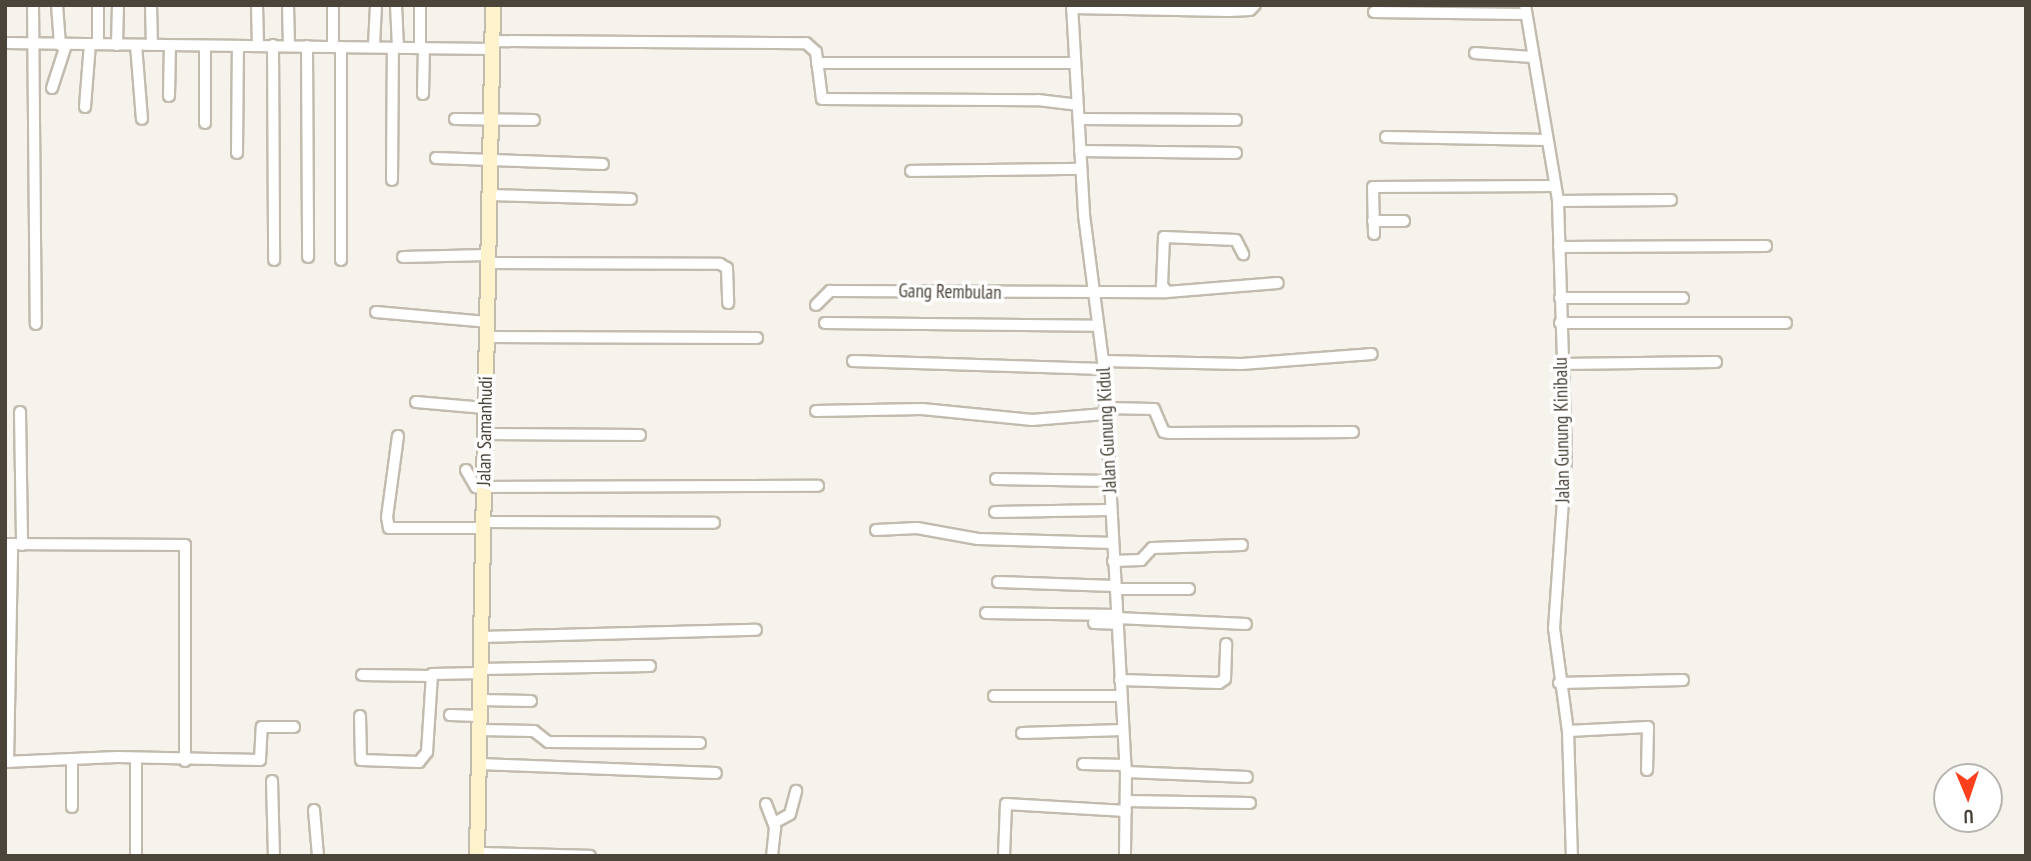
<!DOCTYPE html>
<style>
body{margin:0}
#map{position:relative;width:2031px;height:861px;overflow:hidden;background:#f6f3ec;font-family:"PT Sans Narrow",sans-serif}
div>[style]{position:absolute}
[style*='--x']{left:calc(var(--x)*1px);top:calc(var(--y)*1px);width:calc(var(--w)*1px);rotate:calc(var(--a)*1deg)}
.roads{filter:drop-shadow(2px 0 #c2bbae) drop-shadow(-2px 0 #c2bbae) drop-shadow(0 2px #c2bbae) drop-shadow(0 -2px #c2bbae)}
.street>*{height:10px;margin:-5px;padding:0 5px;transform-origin:5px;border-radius:5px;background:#fff}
.secondary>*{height:14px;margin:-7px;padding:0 7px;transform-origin:7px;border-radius:7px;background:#fff3cd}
span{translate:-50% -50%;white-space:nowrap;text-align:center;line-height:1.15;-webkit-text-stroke:7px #fff;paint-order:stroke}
.street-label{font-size:19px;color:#4b4439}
.frame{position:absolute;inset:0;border:7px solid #4b4439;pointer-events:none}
.north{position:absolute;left:1933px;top:763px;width:70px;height:70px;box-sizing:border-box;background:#fff;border:2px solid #b7b4b0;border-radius:50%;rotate:178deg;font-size:19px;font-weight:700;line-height:28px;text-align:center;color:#4b4439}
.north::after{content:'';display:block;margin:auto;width:24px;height:32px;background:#fc3f1d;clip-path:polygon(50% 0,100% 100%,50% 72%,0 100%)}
</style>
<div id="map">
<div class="roads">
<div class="street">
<i style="--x:33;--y:5;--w:319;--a:89.5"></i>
<i style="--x:57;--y:5;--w:40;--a:85.7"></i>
<i style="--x:98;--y:5;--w:38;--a:90"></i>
<i style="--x:151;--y:5;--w:40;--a:88.6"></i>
<i style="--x:257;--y:5;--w:40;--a:88.6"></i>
<i style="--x:288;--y:5;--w:41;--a:88.6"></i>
<i style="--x:333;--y:5;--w:42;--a:90"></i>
<i style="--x:396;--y:5;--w:42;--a:87.3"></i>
<i style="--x:1072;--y:5;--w:210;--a:86.7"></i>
<i style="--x:1084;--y:215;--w:155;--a:82.6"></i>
<i style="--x:1104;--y:369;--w:404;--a:86.9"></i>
<i style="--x:1126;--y:772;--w:84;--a:90.7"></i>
<i style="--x:1525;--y:5;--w:199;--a:80.4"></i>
<i style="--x:1558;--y:201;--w:256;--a:88.2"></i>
<i style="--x:1566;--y:457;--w:171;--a:94"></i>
<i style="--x:1554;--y:628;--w:104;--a:82.3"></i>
<i style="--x:1568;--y:731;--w:125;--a:88.2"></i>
<i style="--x:1072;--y:8;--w:157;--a:1.1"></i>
<i style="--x:1229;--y:11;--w:21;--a:-3"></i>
<i style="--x:1250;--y:10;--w:7;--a:-45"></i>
<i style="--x:1374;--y:12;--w:151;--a:0.8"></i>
<i style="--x:492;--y:41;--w:314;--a:0.4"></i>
<i style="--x:806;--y:43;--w:13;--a:42"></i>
<i style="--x:816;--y:52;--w:47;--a:82.7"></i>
<i style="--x:822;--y:99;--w:216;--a:0.3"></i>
<i style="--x:1038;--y:100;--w:39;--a:7"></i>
<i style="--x:5;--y:43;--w:487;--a:0.7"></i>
<i style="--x:117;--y:45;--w:40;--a:-88.6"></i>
<i style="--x:136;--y:45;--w:74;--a:85.4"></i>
<i style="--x:273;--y:45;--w:215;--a:89.7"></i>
<i style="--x:307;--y:46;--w:211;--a:89.7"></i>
<i style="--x:374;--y:46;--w:41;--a:-87.2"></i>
<i style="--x:341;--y:47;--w:213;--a:90"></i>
<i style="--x:420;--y:48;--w:43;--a:-90"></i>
<i style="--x:1475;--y:53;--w:56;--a:4.1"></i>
<i style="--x:817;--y:63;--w:257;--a:0"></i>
<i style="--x:52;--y:88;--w:45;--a:-72"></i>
<i style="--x:423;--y:94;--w:46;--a:-88.8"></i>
<i style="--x:169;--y:96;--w:50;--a:-88.9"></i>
<i style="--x:85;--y:107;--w:63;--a:-85.5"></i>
<i style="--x:455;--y:119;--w:79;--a:0.7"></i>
<i style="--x:1079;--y:119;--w:157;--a:0.4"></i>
<i style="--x:205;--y:123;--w:77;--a:-90"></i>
<i style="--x:1386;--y:137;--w:161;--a:1.1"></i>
<i style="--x:1080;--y:151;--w:156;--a:0.7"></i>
<i style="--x:237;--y:153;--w:107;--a:-89.5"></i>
<i style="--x:436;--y:158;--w:167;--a:2.1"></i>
<i style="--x:911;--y:171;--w:170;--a:-0.7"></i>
<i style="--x:392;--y:180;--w:132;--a:-89.6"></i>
<i style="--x:489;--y:195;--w:142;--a:1.6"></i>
<i style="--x:1558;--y:201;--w:113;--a:-0.5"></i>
<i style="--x:1373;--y:221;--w:31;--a:0"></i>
<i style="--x:1374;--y:234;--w:47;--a:-91.2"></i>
<i style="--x:1373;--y:187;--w:182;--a:-0.3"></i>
<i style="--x:1559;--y:247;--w:207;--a:-0.3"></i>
<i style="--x:403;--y:257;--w:85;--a:-1.3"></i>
<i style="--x:488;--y:263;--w:232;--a:0.2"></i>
<i style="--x:720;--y:264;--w:8;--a:30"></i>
<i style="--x:727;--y:268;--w:35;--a:88"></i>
<i style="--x:1167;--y:292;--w:111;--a:-4.6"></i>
<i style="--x:1560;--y:298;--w:123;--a:0"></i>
<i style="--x:816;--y:305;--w:20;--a:-45"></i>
<i style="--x:830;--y:291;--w:337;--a:0.2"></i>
<i style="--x:1167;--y:292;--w:9;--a:-126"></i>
<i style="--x:1162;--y:285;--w:48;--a:-87.6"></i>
<i style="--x:1164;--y:237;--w:72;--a:2.4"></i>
<i style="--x:1236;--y:240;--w:16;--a:63"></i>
<i style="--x:376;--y:312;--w:111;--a:5.1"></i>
<i style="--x:825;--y:323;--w:273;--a:0.6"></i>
<i style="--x:1560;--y:323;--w:226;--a:0"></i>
<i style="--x:487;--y:337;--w:270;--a:0.2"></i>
<i style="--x:853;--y:361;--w:251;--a:1.8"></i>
<i style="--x:1103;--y:361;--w:139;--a:1.2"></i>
<i style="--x:1242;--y:364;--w:130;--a:-4.4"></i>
<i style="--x:1562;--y:364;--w:154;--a:-0.7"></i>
<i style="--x:416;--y:402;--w:69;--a:5"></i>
<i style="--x:1105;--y:408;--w:49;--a:1.2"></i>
<i style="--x:1154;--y:409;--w:25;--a:67"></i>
<i style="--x:1164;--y:432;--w:6;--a:9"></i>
<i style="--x:1170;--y:433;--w:183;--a:-0.3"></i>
<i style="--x:816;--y:411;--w:106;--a:-1.1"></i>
<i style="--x:922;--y:409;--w:111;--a:5.7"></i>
<i style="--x:1032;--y:420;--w:73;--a:-4.7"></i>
<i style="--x:20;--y:412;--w:133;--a:89.1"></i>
<i style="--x:485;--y:434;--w:155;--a:0.4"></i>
<i style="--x:398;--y:436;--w:82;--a:97.7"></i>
<i style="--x:387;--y:517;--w:11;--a:80"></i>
<i style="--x:389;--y:528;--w:94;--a:0"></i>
<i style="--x:466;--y:470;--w:20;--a:60"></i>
<i style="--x:476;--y:487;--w:342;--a:-0.2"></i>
<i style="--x:996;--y:479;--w:113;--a:1"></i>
<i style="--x:995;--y:512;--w:116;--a:-1"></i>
<i style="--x:483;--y:522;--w:231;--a:0.2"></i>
<i style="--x:876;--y:530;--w:41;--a:-2.8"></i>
<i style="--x:917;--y:528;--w:62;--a:10.2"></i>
<i style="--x:978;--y:539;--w:135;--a:1.7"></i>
<i style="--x:5;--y:544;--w:180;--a:0.3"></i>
<i style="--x:185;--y:545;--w:216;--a:90"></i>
<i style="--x:1113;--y:561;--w:28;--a:-2"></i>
<i style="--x:1141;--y:560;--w:16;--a:-47"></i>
<i style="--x:1152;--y:548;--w:90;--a:-1.9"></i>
<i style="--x:998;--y:582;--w:117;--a:2"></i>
<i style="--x:1116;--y:589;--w:73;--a:0"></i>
<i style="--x:986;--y:613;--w:130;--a:0.9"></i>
<i style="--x:1117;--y:618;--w:129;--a:2.7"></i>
<i style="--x:1094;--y:623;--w:23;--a:2"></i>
<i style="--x:481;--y:637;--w:275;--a:-1.5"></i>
<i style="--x:481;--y:669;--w:169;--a:-1"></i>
<i style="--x:362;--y:675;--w:69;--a:0.8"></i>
<i style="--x:1120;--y:680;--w:99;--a:1.7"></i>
<i style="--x:1219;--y:683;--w:7;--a:-34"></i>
<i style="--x:1225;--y:679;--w:35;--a:-88"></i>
<i style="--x:1559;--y:683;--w:124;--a:-1.4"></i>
<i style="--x:994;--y:696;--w:127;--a:0"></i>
<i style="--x:480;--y:700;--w:51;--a:1.1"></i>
<i style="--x:450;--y:715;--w:30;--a:2"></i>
<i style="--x:360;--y:716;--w:44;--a:88.7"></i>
<i style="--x:361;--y:760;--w:58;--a:2"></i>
<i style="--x:419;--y:762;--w:13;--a:-51"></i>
<i style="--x:427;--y:752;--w:78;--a:-86.3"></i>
<i style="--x:432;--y:674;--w:49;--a:-1.2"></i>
<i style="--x:480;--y:730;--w:54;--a:1.1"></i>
<i style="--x:534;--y:731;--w:18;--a:38"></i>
<i style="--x:548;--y:742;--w:152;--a:0.4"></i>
<i style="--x:1568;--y:731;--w:80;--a:-2.9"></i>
<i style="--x:1648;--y:727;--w:43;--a:91.3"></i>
<i style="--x:1022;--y:733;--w:101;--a:-1.7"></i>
<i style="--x:136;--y:759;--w:97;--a:90"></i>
<i style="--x:5;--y:762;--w:112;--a:-2.6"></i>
<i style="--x:117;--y:757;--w:143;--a:1.2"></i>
<i style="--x:260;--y:760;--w:33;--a:-87"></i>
<i style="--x:262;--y:727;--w:32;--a:0"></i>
<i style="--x:8;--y:762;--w:217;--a:-88.9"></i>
<i style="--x:479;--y:764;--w:237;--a:2.2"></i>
<i style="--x:1083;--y:764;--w:42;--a:1.4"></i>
<i style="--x:1126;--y:772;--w:121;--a:2.4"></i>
<i style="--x:272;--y:781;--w:75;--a:88.5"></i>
<i style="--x:1126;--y:801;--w:124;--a:0.9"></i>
<i style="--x:766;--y:804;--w:26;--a:69"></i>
<i style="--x:775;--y:828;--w:28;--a:96"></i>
<i style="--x:72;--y:807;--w:45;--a:-90"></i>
<i style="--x:314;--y:810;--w:46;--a:85"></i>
<i style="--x:774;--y:823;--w:18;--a:-29"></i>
<i style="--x:790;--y:814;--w:24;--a:-75"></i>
<i style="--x:477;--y:853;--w:113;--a:1.5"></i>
<i style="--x:1004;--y:856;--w:52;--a:-87.8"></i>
<i style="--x:1006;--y:804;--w:120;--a:3.3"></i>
</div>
<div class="secondary">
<i style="--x:477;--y:856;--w:851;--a:-88.92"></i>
</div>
</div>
<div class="street-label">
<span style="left:950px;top:292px;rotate:1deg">Gang Rembulan</span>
<span style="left:1107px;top:430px;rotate:-93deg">Jalan Gunung Kidul</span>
<span style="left:1562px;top:430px;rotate:-91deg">Jalan Gunung Kinibalu</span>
<span style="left:485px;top:431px;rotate:-89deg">Jalan Samanhudi</span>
</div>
<div class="frame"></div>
<div class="north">U</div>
</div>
